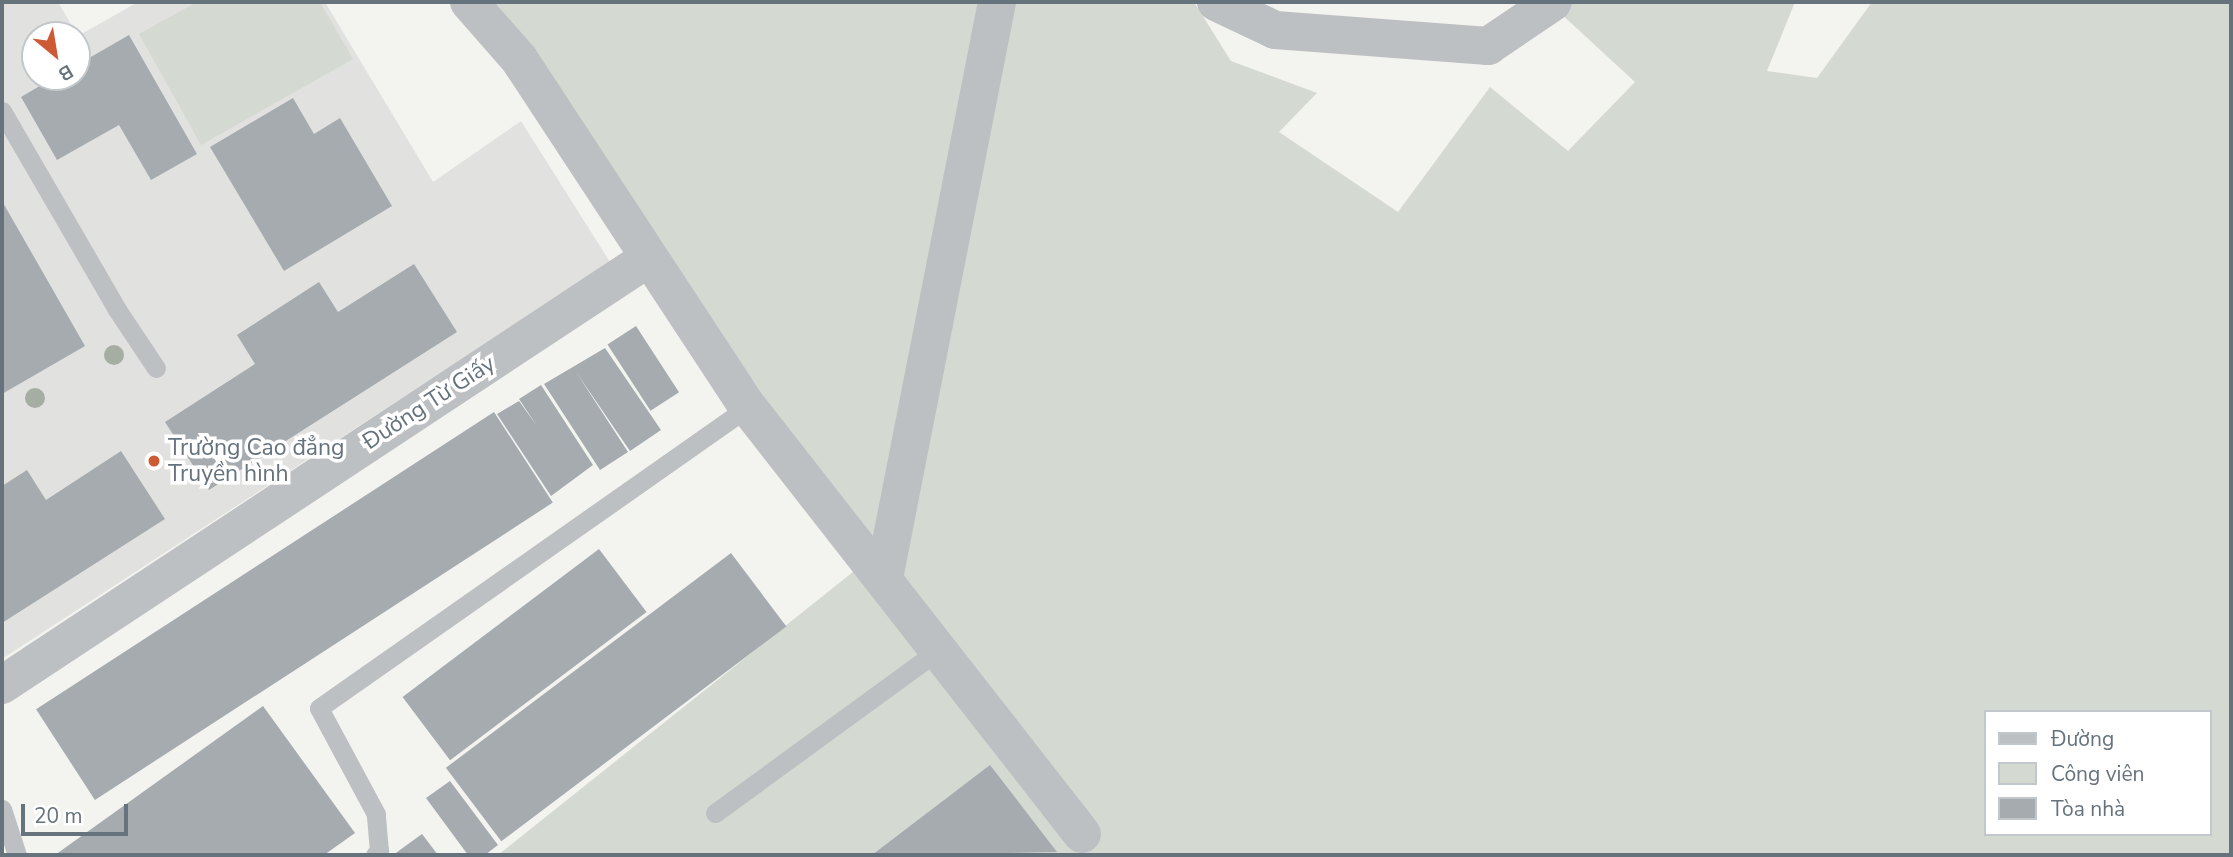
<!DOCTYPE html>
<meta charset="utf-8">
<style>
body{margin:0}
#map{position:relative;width:2233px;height:857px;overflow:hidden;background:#f3f3f0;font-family:"Nunito Sans",sans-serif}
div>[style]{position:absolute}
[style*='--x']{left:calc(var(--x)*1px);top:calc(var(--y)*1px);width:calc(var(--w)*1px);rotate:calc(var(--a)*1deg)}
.built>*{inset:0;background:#e1e2e0}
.green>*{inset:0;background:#d4d9d1}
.building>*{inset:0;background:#a5abaf;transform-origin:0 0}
.service>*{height:19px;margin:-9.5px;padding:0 9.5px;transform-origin:9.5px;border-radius:9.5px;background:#bdc0c3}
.minor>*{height:38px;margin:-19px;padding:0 19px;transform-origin:19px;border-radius:19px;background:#bdc0c3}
.trees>*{width:20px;height:20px;margin:-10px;border-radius:50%;background:#a6aea3}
.dots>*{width:19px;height:19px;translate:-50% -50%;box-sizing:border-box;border:4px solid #fff;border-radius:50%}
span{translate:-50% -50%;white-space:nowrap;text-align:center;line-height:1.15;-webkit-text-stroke:7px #fff;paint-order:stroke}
.street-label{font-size:23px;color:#66737d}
.poi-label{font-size:23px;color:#66737d}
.left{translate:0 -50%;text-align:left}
.frame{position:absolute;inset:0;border:4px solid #66737d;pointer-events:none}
.legend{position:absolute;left:1984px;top:710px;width:228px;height:126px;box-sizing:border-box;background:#fff;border:2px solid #c2c7cb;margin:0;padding:9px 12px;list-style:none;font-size:21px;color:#66737d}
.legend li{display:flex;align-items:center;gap:14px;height:35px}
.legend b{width:35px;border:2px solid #c2c7cb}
.north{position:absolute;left:21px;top:21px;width:70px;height:70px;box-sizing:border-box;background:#fff;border:2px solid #c2c7cb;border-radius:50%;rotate:150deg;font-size:19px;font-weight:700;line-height:28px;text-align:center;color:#66737d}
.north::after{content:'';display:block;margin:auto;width:24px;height:32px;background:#ce5935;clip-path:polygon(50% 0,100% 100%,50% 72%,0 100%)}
.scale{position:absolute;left:21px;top:804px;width:107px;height:32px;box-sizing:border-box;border:4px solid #66737d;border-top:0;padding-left:9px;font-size:21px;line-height:24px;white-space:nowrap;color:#66737d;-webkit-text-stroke:5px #fff;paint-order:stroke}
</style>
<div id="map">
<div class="built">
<i style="clip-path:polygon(evenodd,2px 2px,58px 2px,78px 36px,138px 2px,325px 2px,433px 182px,521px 121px,610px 262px,2px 659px,2px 2px,35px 35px,77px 35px,77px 77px,35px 77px,35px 35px)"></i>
</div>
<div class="green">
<i style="clip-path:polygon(197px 2px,320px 2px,353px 59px,201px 145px,139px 34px)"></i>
<i style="clip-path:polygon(evenodd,491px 2px,1194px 2px,1231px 61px,1317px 93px,1279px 132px,1398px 212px,1490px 87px,1568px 151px,1635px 82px,1558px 11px,1569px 2px,1795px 2px,1767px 71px,1817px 78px,1872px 2px,2231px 2px,2231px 855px,498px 855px,878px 552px,767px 401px,491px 2px,1986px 712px,2210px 712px,2210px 834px,1986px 834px,1986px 712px)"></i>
</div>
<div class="building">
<i style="clip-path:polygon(129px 35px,197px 154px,151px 180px,119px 125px,57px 160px,21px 97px,55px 77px,77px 77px,77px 65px)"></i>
<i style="clip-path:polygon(293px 98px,314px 134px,340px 118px,392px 206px,284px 271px,210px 147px)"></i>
<i style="clip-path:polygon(2px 201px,85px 346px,2px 394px)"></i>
<i style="clip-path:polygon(414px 264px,457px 332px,209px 490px,165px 422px,255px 364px,237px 335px,319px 282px,338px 312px)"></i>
<i style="left:636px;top:326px;width:79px;height:34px;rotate:57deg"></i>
<i style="clip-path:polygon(605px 348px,661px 430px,630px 451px,576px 372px,628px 452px,600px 470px,544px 384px)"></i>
<i style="clip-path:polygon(541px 385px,593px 465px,551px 496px,497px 414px,519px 401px,537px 426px,519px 399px)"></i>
<i style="left:494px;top:412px;width:108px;height:546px;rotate:57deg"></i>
<i style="clip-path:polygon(121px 451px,165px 519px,2px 623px,2px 486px,27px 470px,46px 500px)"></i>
<i style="left:599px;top:549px;width:79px;height:246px;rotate:53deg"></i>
<i style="left:731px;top:553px;width:92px;height:357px;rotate:53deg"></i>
<i style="clip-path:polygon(263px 706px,355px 833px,324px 855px,55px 855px)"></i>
<i style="clip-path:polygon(990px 765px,1057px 852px,872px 855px)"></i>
<i style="clip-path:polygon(450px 781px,498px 845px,485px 855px,468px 855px,426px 798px)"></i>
<i style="clip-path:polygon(422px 834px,438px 855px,393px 855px)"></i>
</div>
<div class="service">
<i style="--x:2;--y:111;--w:228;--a:59.9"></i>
<i style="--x:116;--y:308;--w:72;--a:56.3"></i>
<i style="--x:2;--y:809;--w:48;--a:71.9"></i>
<i style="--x:715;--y:813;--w:278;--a:-36.1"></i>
<i style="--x:375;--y:855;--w:6;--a:-45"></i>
<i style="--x:379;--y:851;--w:37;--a:-95"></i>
<i style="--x:376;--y:814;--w:120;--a:-118.3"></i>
<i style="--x:319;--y:708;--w:524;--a:-35.05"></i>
</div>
<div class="minor">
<i style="--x:469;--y:2;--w:76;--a:48.7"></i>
<i style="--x:519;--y:59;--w:417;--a:56.7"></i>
<i style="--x:748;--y:407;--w:542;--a:51.97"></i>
<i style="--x:1216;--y:2;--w:65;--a:25.4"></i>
<i style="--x:1275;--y:30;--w:214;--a:4.3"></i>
<i style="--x:1488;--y:46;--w:78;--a:-34.1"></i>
<i style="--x:884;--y:578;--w:587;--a:-78.9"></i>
<i style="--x:2;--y:685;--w:773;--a:-33.44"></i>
</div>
<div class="trees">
<i style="left:114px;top:355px"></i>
<i style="left:35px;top:398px"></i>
</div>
<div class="dots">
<i style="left:154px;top:461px;background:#ce5935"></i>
</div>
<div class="street-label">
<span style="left:429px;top:403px;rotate:-33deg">Đường Từ Giấy</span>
</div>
<div class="poi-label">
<span class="left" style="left:168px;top:461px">Trường Cao đẳng<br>Truyền hình</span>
</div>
<div class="frame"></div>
<ul class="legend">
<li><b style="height:9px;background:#bdc0c3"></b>Đường</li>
<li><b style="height:19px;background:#d4d9d1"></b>Công viên</li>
<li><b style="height:19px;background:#a5abaf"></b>Tòa nhà</li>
</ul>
<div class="north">B</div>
<div class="scale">20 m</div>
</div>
